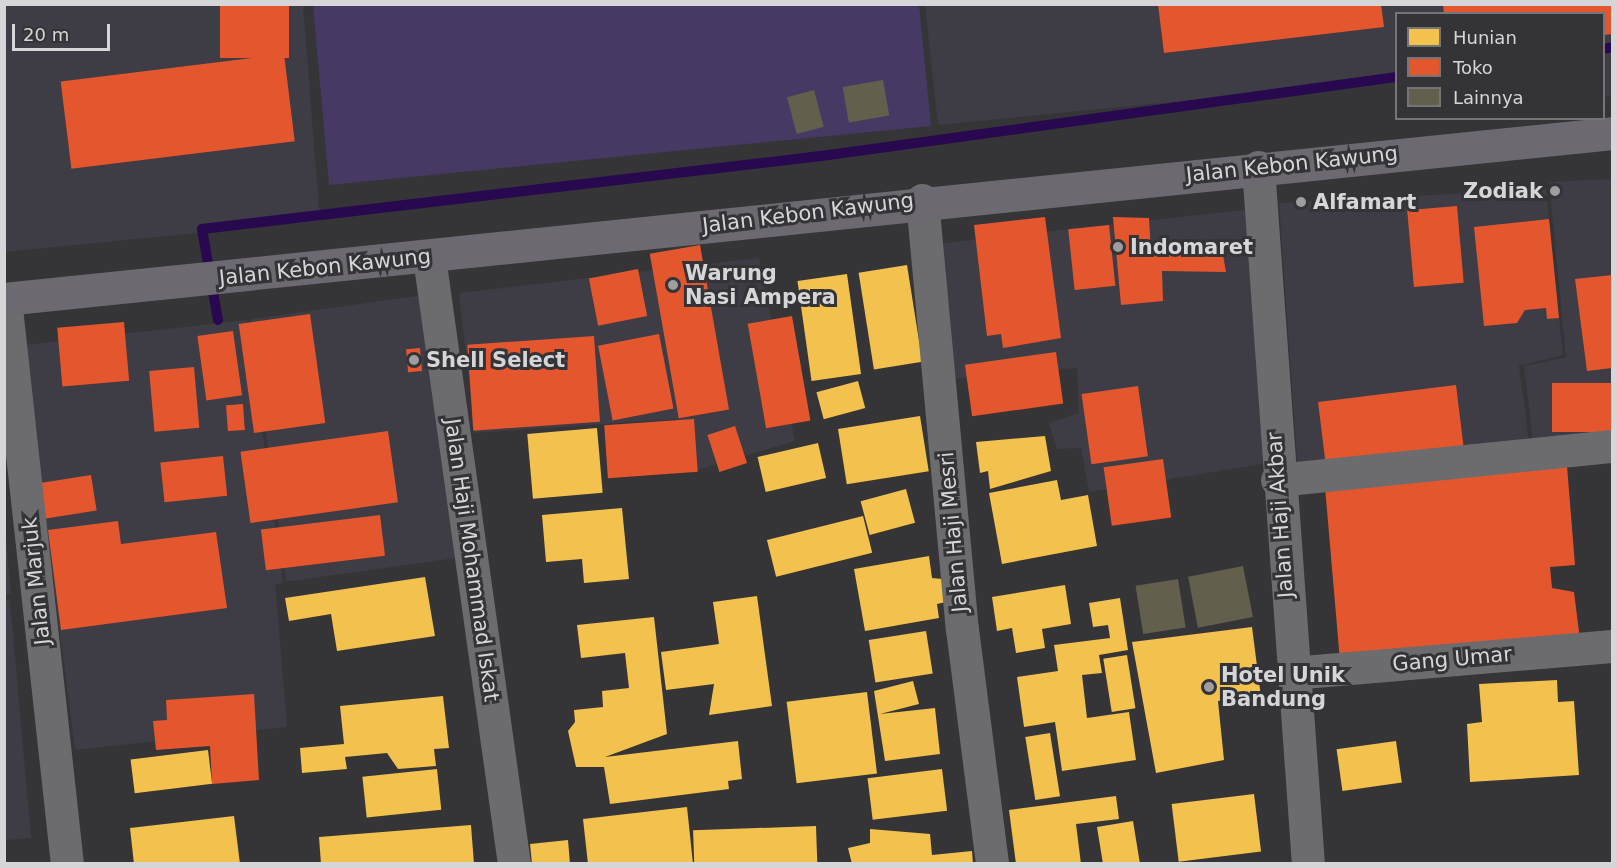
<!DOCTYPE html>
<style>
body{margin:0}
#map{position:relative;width:1617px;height:868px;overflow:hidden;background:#353436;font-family:"DejaVu Sans",sans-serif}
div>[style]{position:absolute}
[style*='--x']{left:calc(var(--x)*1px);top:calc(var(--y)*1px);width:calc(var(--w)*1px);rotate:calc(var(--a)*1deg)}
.built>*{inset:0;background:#3e3c44;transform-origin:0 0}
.green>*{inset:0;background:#463a64}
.homes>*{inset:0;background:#f2c14e;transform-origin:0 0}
.shops>*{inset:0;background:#e4572e;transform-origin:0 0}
.stream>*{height:10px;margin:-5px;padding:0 5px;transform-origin:5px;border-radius:5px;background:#28084f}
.building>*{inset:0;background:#625f4c;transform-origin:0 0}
.minor>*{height:33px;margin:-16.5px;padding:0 16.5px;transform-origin:16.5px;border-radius:16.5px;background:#6c6b6d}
.primary>*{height:33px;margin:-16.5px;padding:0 16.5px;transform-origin:16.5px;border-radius:16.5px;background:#6c6a70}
.dots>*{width:16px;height:16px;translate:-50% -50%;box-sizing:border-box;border:3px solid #343337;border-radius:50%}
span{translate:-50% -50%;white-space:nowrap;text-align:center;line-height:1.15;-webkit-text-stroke:6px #343337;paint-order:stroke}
.street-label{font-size:21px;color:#d6d6d8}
.poi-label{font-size:21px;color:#d6d6d8;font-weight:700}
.right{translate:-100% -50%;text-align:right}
.left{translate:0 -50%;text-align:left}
.frame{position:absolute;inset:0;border:6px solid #d6d6d8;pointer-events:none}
.legend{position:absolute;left:1395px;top:12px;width:210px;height:108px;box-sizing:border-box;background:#343337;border:2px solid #757477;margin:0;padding:8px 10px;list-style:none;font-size:18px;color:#d6d6d8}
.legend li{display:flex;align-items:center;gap:12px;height:30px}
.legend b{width:30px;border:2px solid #757477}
.scale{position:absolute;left:12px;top:24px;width:98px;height:27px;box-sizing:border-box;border:3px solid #d6d6d8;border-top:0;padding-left:8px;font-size:18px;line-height:21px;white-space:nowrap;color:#d6d6d8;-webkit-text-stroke:4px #343337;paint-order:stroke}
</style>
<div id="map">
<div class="built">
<i style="clip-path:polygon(1469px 4px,1470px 13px,1396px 14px,1396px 80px,938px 125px,925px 5px)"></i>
<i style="clip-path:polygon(4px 5px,303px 5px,320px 221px,5px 252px)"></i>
<i style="clip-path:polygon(1475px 5px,1612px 5px,1612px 96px,1604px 97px,1604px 14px)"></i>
<i style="clip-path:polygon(1612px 179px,1612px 432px,1533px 443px,1524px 366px,1566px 357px,1549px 182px)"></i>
<i style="clip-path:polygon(1546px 189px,1563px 355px,1519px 366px,1529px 441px,1298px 473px,1279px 203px)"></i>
<i style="clip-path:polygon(1252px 209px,1263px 464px,1089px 492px,1081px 448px,1057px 449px,1049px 423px,1079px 413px,1077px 368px,951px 379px,935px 244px)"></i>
<i style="clip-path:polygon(759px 258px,795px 441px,690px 472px,676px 419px,475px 433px,459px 293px)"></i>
<i style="left:423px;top:295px;width:265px;height:175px;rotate:82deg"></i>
<i style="clip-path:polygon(247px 320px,283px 583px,275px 584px,287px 727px,75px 750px,23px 345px)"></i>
<i style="clip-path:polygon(4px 514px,11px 594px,4px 594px)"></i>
<i style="clip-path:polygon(10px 600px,31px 838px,5px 840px,4px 601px)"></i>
</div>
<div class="green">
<i style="clip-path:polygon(313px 5px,919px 5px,931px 126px,329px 185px)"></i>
</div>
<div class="homes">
<i style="left:907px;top:265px;width:98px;height:49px;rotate:81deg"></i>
<i style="left:847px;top:274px;width:101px;height:50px;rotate:82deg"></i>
<i style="left:858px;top:381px;width:28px;height:43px;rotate:75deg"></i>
<i style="left:920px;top:416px;width:56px;height:83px;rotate:81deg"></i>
<i style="left:597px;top:428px;width:65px;height:70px;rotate:85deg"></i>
<i style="clip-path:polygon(1045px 436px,1051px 471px,990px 489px,988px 471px,980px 473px,976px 442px)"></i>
<i style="left:818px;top:443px;width:36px;height:62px;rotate:77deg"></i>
<i style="clip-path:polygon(1057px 480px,1061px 500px,1088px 495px,1097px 546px,1002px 564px,989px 493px)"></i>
<i style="left:906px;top:489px;width:35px;height:47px;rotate:75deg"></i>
<i style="clip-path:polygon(622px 508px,629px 579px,584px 583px,582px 559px,546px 562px,542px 515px)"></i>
<i style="left:863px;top:516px;width:38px;height:99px;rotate:76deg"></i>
<i style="clip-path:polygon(929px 556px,932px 578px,942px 579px,946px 602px,937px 604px,939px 618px,865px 631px,854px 569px)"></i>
<i style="clip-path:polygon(425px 577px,435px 636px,337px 651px,331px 614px,289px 621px,285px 598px)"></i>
<i style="clip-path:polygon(1065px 585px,1071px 624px,1042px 629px,1045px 648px,1016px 653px,1012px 628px,997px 631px,992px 597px)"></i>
<i style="clip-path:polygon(757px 596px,772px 706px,709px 715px,714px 684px,666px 690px,661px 652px,719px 644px,713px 602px)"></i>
<i style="clip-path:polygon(1120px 598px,1128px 650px,1099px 655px,1102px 673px,1082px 675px,1087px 718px,1129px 712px,1136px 760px,1062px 771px,1055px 722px,1024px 727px,1017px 677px,1058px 671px,1054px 645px,1110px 638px,1108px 625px,1093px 627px,1089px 603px)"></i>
<i style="clip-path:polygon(654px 617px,667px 734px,605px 757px,738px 741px,742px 779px,728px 781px,729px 789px,610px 804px,604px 767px,576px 767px,568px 731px,575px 722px,574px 710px,603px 707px,602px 691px,629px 688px,625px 653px,581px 658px,577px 625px)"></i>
<i style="clip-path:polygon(1252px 627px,1261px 697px,1218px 701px,1224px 760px,1156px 773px,1132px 642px)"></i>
<i style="left:926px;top:631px;width:43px;height:58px;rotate:81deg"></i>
<i style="left:1127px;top:655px;width:54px;height:24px;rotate:81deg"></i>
<i style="clip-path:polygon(1557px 680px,1558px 702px,1574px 701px,1579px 775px,1470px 782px,1467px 724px,1482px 722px,1479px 684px)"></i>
<i style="clip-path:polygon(913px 681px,919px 704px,880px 714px,935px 708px,940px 754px,885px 761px,874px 691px)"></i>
<i style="left:867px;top:692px;width:82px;height:81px;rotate:83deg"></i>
<i style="clip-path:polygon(443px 696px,449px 748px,434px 749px,436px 766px,398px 769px,387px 753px,345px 757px,347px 769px,302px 773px,300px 748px,344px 744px,340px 706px)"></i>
<i style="left:1050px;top:733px;width:64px;height:25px;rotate:81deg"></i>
<i style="left:1396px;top:741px;width:42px;height:60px;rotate:82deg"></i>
<i style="left:208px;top:750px;width:34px;height:78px;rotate:83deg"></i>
<i style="left:437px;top:769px;width:41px;height:75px;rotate:84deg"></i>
<i style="left:942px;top:769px;width:42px;height:75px;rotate:83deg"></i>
<i style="left:1254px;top:794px;width:58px;height:83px;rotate:83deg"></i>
<i style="clip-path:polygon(1116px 796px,1119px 819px,1076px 824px,1081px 864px,1016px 864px,1009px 810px)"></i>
<i style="clip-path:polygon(687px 807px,693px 864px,588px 864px,583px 819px)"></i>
<i style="clip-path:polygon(234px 816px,240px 864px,134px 864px,130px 828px)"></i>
<i style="clip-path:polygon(1133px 821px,1140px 864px,1103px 864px,1097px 827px)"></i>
<i style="clip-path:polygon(471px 825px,474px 864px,321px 864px,319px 837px)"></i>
<i style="left:816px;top:826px;width:38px;height:123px;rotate:88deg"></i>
<i style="clip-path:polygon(870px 829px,930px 834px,932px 855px,972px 851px,973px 864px,852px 864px,848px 848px,870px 843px)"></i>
<i style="clip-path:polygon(568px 840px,570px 864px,532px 864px,530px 844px)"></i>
</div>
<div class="shops">
<i style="left:220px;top:4px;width:69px;height:54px"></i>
<i style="clip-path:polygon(1158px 4px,1381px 4px,1384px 27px,1164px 53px)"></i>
<i style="clip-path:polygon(1443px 4px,1612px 4px,1612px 34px,1604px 35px,1604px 14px,1444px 14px)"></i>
<i style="left:284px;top:54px;width:88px;height:225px;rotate:83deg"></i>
<i style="left:1457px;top:206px;width:77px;height:50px;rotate:85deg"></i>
<i style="clip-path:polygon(1045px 217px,1061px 338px,1003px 348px,1001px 334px,987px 336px,974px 225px)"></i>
<i style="clip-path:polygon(1113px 217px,1149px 218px,1151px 252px,1222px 249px,1226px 272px,1162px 271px,1163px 301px,1121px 305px)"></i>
<i style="clip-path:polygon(1549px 219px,1559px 318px,1547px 319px,1546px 308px,1525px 310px,1517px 323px,1484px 326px,1474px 227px)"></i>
<i style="left:1109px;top:225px;width:61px;height:41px;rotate:84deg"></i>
<i style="left:700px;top:245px;width:167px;height:51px;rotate:80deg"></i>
<i style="left:638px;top:269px;width:48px;height:50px;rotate:79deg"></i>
<i style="clip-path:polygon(1612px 275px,1612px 368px,1587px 371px,1575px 279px)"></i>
<i style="left:310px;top:314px;width:110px;height:72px;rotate:82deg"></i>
<i style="left:792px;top:316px;width:106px;height:45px;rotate:80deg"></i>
<i style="left:124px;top:322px;width:59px;height:67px;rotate:85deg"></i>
<i style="left:233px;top:331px;width:65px;height:36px;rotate:82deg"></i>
<i style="left:659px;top:334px;width:76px;height:62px;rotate:79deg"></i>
<i style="left:594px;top:336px;width:86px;height:127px;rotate:86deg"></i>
<i style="left:420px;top:348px;width:23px;height:14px;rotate:85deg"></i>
<i style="left:1056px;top:352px;width:52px;height:92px;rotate:82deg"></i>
<i style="left:194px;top:367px;width:61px;height:45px;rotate:85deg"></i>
<i style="left:1612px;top:383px;width:49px;height:60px;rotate:90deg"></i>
<i style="left:1456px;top:385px;width:69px;height:139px;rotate:83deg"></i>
<i style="left:1138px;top:386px;width:71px;height:57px;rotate:82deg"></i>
<i style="left:243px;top:404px;width:26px;height:17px;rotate:86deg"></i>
<i style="left:694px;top:419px;width:53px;height:90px;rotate:86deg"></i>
<i style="left:735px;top:426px;width:39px;height:29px;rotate:72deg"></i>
<i style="left:388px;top:431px;width:72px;height:149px;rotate:82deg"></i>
<i style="left:223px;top:456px;width:40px;height:63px;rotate:84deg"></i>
<i style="left:1163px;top:459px;width:59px;height:60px;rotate:82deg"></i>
<i style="clip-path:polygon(1567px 466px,1575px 565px,1550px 567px,1552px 588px,1574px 592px,1580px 640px,1340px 661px,1325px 487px)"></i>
<i style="left:91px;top:475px;width:36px;height:53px;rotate:81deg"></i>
<i style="left:380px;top:515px;width:41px;height:120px;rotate:83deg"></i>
<i style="clip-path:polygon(118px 521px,121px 544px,216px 532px,227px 608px,61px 630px,48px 530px)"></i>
<i style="clip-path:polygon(254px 694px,259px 780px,212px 784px,210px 746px,156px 750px,153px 721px,167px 720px,166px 700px)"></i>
</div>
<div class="stream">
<i style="--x:1604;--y:49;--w:8;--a:-14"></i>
<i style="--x:218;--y:320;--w:92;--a:-100"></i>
<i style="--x:202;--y:229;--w:623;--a:-6.73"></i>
<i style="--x:821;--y:156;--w:580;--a:-7.82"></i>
</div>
<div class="building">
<i style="left:883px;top:80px;width:36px;height:41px;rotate:80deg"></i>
<i style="left:814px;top:90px;width:38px;height:28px;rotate:75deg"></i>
<i style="left:1243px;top:566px;width:52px;height:56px;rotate:79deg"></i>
<i style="left:1178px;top:579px;width:49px;height:43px;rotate:81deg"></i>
</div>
<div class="minor">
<i style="--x:1258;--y:167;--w:699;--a:85.9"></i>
<i style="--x:922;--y:200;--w:431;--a:84.7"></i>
<i style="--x:962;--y:629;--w:237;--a:82.7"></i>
<i style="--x:429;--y:257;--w:613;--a:82.03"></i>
<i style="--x:5;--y:299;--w:568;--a:83.74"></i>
<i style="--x:1277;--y:480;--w:337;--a:-5.8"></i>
<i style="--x:1291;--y:673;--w:322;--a:-4.8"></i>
</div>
<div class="primary">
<i style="--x:4;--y:299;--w:1617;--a:-5.89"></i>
</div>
<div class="dots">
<i style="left:1555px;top:191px;background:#9e9d9f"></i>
<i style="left:1301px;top:202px;background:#9e9d9f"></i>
<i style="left:1118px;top:247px;background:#9e9d9f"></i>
<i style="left:673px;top:285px;background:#9e9d9f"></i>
<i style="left:414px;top:360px;background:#9e9d9f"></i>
<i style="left:1209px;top:687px;background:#9e9d9f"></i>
</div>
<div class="street-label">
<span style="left:1292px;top:164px;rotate:-6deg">Jalan Kebon Kawung</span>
<span style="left:808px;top:213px;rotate:-7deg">Jalan Kebon Kawung</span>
<span style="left:325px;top:267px;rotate:-6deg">Jalan Kebon Kawung</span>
<span style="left:1280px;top:515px;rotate:-94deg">Jalan Haji Akbar</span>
<span style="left:953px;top:532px;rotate:-95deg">Jalan Haji Mesri</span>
<span style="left:472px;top:560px;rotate:82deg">Jalan Haji Mohammad Iskat</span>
<span style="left:36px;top:581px;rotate:-96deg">Jalan Marjuk</span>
<span style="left:1452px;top:659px;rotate:-5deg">Gang Umar</span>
</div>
<div class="poi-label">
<span class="right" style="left:1543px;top:191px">Zodiak</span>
<span class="left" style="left:1313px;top:202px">Alfamart</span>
<span class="left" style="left:1130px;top:247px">Indomaret</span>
<span class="left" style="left:685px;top:285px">Warung<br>Nasi Ampera</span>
<span class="left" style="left:426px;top:360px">Shell Select</span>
<span class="left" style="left:1221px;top:687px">Hotel Unik<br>Bandung</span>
</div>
<div class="frame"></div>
<ul class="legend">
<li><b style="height:16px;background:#f2c14e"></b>Hunian</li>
<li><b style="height:16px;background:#e4572e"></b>Toko</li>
<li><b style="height:16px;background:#625f4c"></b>Lainnya</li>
</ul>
<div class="scale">20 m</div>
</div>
